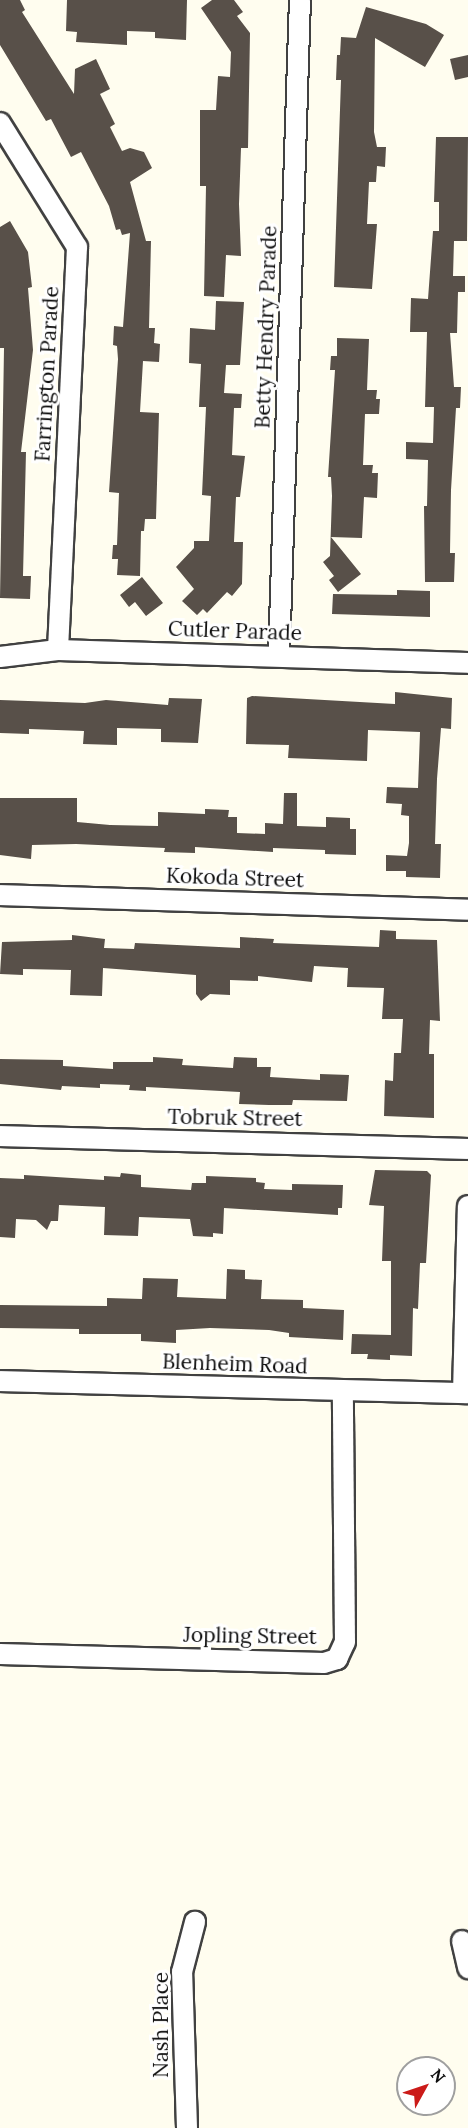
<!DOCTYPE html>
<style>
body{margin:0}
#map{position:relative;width:468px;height:2128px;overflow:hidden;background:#fffdef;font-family:Lora,serif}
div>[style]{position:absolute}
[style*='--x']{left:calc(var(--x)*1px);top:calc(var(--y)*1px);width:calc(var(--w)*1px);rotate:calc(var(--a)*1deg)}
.building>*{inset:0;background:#585049}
.roads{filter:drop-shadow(2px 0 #414141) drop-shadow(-2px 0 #414141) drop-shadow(0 2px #414141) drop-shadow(0 -2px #414141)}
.minor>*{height:20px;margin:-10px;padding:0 10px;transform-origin:10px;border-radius:10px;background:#fff}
span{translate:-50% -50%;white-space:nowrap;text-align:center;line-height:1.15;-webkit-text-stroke:6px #fff;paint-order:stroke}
.street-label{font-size:21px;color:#0e0e0e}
.north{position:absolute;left:396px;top:2056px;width:60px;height:60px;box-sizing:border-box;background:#fff;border:2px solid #9f9f9f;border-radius:50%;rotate:50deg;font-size:16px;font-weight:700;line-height:24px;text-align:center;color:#0e0e0e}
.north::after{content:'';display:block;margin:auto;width:21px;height:27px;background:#cb1b19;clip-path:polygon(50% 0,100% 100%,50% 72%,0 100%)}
</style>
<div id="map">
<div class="building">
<i style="clip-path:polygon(0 0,20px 0,25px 10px,22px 12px,74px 94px,75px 69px,96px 59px,110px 89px,100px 94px,115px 124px,110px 127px,122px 151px,130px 148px,144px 152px,152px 168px,130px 182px,146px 241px,151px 241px,149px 328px,155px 328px,154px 343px,160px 344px,159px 362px,143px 361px,140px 412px,159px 413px,156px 519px,145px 519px,144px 531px,141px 531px,140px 576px,117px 575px,118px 559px,112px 559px,113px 545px,117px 545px,119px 493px,109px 492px,118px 359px,117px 346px,113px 345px,114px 326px,123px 327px,130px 233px,122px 235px,120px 229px,116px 230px,109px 206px,81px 152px,71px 157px,51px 119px,46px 121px,0 45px)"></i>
<i style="clip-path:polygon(67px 0,187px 0,186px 40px,155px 38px,155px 32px,127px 31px,127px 45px,76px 42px,77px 32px,66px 31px)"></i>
<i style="clip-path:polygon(212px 0,234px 0,243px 12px,237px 16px,250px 33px,248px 148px,241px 148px,239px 204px,241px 256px,226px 255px,224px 297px,204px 296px,206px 186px,200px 186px,200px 110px,216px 110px,218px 76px,230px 77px,231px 52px,201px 8px)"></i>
<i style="clip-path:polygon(366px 7px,426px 24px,444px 35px,425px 67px,375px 38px,374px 132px,377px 147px,386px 147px,385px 167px,377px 166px,376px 182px,369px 182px,367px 224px,377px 224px,372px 289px,334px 287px,341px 80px,336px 80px,337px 55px,340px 55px,341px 37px,356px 38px)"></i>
<i style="clip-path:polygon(468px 55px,468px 77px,455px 80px,450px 59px)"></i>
<i style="clip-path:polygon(436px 137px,468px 137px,467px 241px,454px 241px,453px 276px,465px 276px,465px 292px,458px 292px,457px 333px,450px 333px,454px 387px,461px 387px,460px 408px,456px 408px,451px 490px,450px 553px,455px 553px,454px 582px,425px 582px,424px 506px,427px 506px,428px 460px,406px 459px,406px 442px,433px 443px,434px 407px,425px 407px,427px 332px,410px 332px,411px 298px,428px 299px,433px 231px,439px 231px,439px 202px,434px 202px)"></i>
<i style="clip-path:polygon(10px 221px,28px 252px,32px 287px,28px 288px,33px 350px,21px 452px,26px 452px,23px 576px,31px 576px,30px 599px,0 598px,4px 348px,0 348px,0 227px)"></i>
<i style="clip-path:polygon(216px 301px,244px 302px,240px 365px,226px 365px,224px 393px,242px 394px,241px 408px,234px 408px,232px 455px,245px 456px,240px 497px,236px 497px,234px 542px,243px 542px,242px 584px,232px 596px,227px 592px,207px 613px,203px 609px,197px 615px,182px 601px,194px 589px,176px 567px,194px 548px,194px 541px,209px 541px,211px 496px,202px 495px,206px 407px,199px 407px,201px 364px,189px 363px,190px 328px,215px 330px)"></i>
<i style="clip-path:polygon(337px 338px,369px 339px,367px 390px,377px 390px,376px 399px,380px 399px,379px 414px,365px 414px,363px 465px,373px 465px,372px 473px,378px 473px,377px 498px,364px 497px,362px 538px,331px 537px,361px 574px,338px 592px,329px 580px,334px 576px,323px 562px,330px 556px,332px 496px,331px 477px,328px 477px,335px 370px,330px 370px,331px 356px,337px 356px)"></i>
<i style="clip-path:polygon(142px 577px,163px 603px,146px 616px,135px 602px,129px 607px,120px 595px)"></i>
<i style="clip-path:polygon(397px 590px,430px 591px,430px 617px,332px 614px,333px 594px,397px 595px)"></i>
<i style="clip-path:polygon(395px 692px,452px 698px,451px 729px,441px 728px,437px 779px,435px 844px,441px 844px,440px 878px,406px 877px,406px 871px,386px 871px,386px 855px,407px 856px,409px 843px,409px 816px,401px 815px,402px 804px,386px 803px,387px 787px,418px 788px,420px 732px,368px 730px,367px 761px,288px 758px,289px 745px,246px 744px,247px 698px,252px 696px,395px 704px)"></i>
<i style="clip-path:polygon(169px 698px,202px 699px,198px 743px,161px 742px,161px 729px,117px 728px,117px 745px,83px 744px,84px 731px,29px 729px,29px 734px,0 733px,0 700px,85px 703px,106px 700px,168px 705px)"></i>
<i style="clip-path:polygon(284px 793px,297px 793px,297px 826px,326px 827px,326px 817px,350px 818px,350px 829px,356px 829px,356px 855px,325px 854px,325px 850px,273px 848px,273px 852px,195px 847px,195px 853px,164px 852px,165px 848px,76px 844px,32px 845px,31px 859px,0 855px,0 798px,77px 798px,77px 822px,110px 825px,158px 826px,158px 812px,205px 814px,205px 809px,229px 810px,228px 817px,237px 817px,237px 833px,265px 834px,265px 823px,283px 824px)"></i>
<i style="clip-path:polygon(380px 930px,396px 931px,396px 939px,437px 940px,440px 1021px,430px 1020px,429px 1054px,434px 1054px,434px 1118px,384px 1116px,385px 1080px,393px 1081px,394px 1053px,401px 1053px,403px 1019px,382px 1019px,384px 988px,347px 987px,348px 968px,314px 966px,312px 982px,258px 976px,258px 981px,230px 980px,230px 995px,210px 994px,201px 1001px,196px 994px,196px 975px,103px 968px,102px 996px,70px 995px,71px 970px,23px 969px,23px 975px,0 974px,2px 942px,72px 940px,72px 935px,105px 939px,104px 948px,134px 949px,135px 943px,240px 948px,240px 937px,274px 939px,273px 943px,379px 947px)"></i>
<i style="clip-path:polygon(153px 1057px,183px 1059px,182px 1065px,233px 1068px,234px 1057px,257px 1058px,257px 1067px,271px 1067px,270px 1077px,320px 1080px,320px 1074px,349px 1075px,347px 1101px,293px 1100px,292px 1105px,269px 1105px,239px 1104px,240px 1092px,146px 1087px,146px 1091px,129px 1090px,130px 1085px,100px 1084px,100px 1088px,62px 1086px,61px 1090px,0 1084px,0 1059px,63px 1060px,63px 1066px,113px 1069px,113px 1062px,153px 1062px)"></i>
<i style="clip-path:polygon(375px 1170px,427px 1171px,431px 1175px,426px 1263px,420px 1263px,418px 1309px,413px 1308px,412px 1356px,390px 1355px,390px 1360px,367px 1359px,368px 1354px,351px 1354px,352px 1334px,391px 1335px,391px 1261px,382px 1261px,384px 1206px,369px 1205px)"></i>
<i style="clip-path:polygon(121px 1173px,141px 1175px,141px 1187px,191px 1190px,192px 1183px,206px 1183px,206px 1176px,256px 1178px,256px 1182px,265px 1183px,264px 1189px,292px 1190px,292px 1184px,343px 1185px,342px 1208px,338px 1208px,338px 1215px,224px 1208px,223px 1234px,213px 1233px,213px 1237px,193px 1236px,190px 1219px,139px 1217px,138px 1236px,104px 1235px,105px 1207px,59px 1205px,58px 1221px,51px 1221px,47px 1230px,36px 1220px,16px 1219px,15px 1238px,0 1237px,0 1178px,24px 1179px,24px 1175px,104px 1180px,104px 1176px,120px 1177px)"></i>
<i style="clip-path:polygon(227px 1269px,245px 1270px,245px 1279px,262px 1280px,261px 1299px,303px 1300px,303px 1308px,344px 1310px,343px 1340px,289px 1337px,289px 1333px,269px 1330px,210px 1328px,176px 1330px,176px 1343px,141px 1341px,141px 1334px,79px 1334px,79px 1329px,0 1328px,0 1305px,107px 1306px,107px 1298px,142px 1299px,143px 1278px,178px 1279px,177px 1297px,226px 1299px)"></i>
</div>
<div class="roads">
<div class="minor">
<i style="--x:0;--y:123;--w:146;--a:58.2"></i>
<i style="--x:77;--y:247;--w:403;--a:92.7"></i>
<i style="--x:279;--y:656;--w:656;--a:-88.17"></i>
<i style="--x:0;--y:657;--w:58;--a:-6.9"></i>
<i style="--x:58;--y:650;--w:410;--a:1.8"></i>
<i style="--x:0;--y:895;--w:468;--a:1.8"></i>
<i style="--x:0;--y:1136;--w:468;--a:1.6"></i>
<i style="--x:0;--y:1381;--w:468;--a:1.5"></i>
<i style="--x:463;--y:1393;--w:187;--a:-88.5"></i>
<i style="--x:0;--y:1654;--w:324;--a:1.6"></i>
<i style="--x:324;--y:1663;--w:14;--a:-17"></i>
<i style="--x:337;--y:1659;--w:19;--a:-65"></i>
<i style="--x:345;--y:1642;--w:250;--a:-90.5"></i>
<i style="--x:462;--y:1941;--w:28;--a:77"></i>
<i style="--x:187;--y:2128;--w:156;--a:-91.8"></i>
<i style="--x:182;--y:1972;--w:52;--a:-75.4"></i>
</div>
</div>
<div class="street-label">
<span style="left:266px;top:327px;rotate:-88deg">Betty Hendry Parade</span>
<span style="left:47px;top:374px;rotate:-87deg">Farrington Parade</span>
<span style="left:235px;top:631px;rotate:2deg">Cutler Parade</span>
<span style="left:235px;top:878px;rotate:2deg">Kokoda Street</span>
<span style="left:235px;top:1118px;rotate:1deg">Tobruk Street</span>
<span style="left:235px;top:1364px;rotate:2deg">Blenheim Road</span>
<span style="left:250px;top:1636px;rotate:1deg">Jopling Street</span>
<span style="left:161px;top:2025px;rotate:-90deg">Nash Place</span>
</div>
<div class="north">N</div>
</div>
